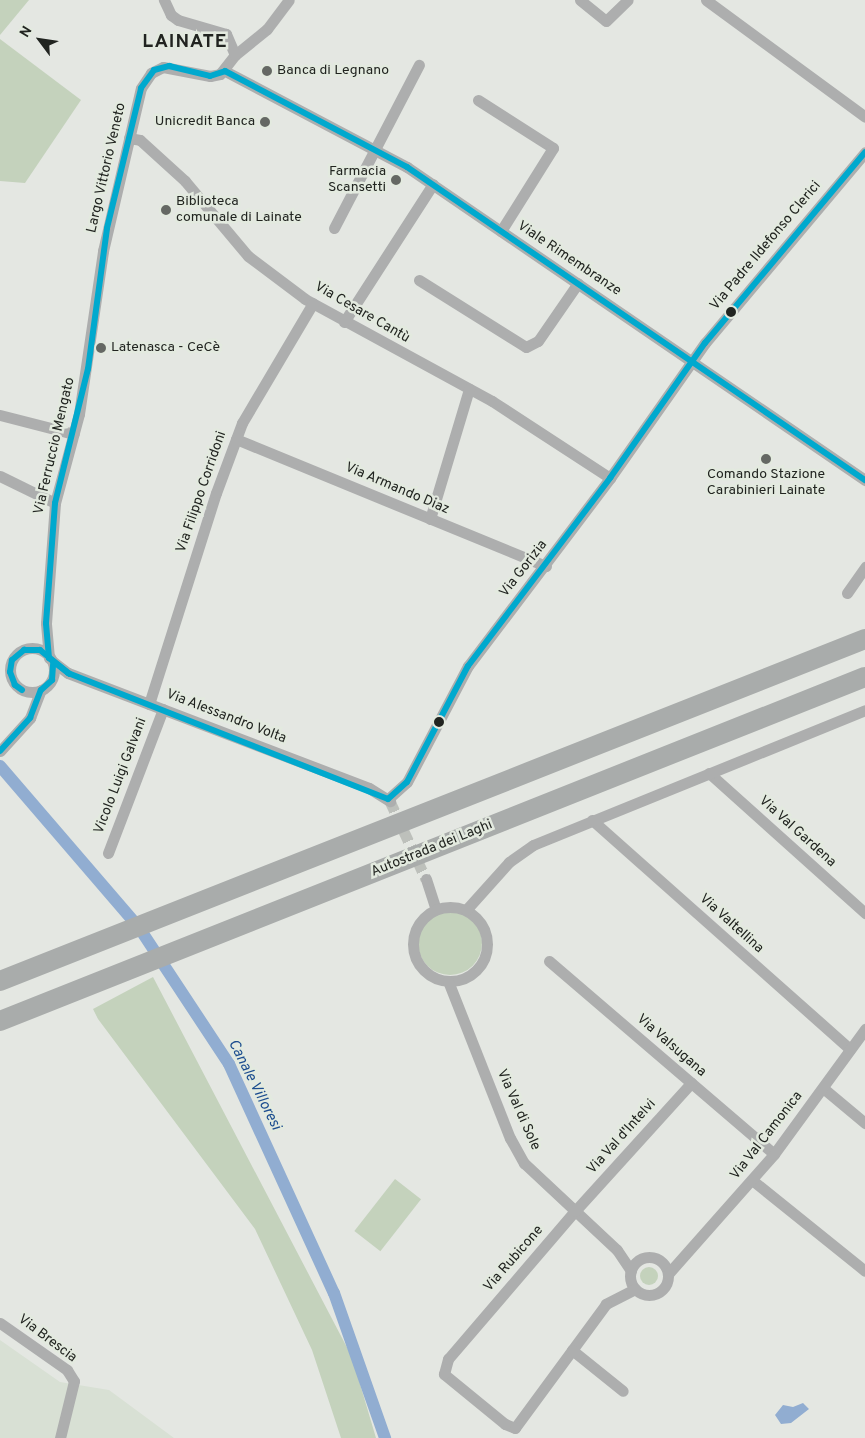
<!DOCTYPE html>
<meta charset="utf-8">
<style>
body{margin:0}
#map{position:relative;width:865px;height:1438px;overflow:hidden;background:#e4e7e2;font-family:Overpass,sans-serif}
div>[style]{position:absolute}
[style*='--x']{left:calc(var(--x)*1px);top:calc(var(--y)*1px);width:calc(var(--w)*1px);rotate:calc(var(--a)*1deg)}
.built>*{inset:0;background:#d8e0d4}
.green>*{inset:0;background:#c4d2bc;transform-origin:0 0}
.round{border-radius:50%}
.water>*{inset:0;background:#91add1}
.canal>*{height:12px;margin:-6px;padding:0 6px;transform-origin:6px;border-radius:6px;background:#91add1}
.minor-tunnel>*{height:11px;margin-top:-5.5px;transform-origin:0;background:repeating-linear-gradient(90deg,#bdc0bb 0 11px,transparent 0 16.5px)}
.minor>*{height:11px;margin:-5.5px;padding:0 5.5px;transform-origin:5.5px;border-radius:5.5px;background:#adaeae}
.minor>.ring{margin:-5.5px;padding:0;box-sizing:content-box;background:none;border:11px solid #adaeae;border-radius:50%}
.motorway>*{height:20px;margin:-10px;padding:0 10px;transform-origin:10px;border-radius:10px;background:#a9acab}
.bus-1>*{height:6px;margin:-3px;padding:0 3px;transform-origin:3px;border-radius:3px;background:#00a9ce}
.dots>*{width:14px;height:14px;translate:-50% -50%;box-sizing:border-box;border:2px solid #e3eadf;border-radius:50%}
span{translate:-50% -50%;white-space:nowrap;text-align:center;line-height:1.15;-webkit-text-stroke:5px #e3eadf;paint-order:stroke}
.poi-label{font-size:14px;color:#212420}
.left{translate:0 -50%;text-align:left}
.right{translate:-100% -50%;text-align:right}
.street-label{font-size:14px;color:#212420}
.water-label{font-size:15px;color:#1c4d8f;font-style:italic}
.district-label{font-size:19px;color:#212420;font-weight:700;letter-spacing:1px}
.north{position:absolute;left:15px;top:15px;width:50px;height:50px;-webkit-text-stroke:4px #e3eadf;paint-order:stroke;rotate:301deg;font-size:14px;font-weight:700;line-height:20px;text-align:center;color:#212420}
.north::after{content:'';display:block;margin:auto;width:18px;height:22px;background:#212420;clip-path:polygon(50% 0,100% 100%,50% 72%,0 100%)}
</style>
<div id="map">
<div class="built">
<i style="clip-path:polygon(0 1340px,60px 1382px,109px 1390px,174px 1438px,0 1438px)"></i>
</div>
<div class="green">
<i style="clip-path:polygon(0 0,29px 0,0 35px)"></i>
<i style="clip-path:polygon(0 39px,81px 100px,25px 183px,0 181px)"></i>
<i class="round" style="left:418px;top:911px;width:64px;height:64px"></i>
<i style="clip-path:polygon(153px 977px,352px 1357px,376px 1438px,341px 1438px,312px 1350px,255px 1229px,98px 1019px,93px 1009px)"></i>
<i style="left:395px;top:1179px;width:33px;height:66px;rotate:38deg"></i>
<i class="round" style="left:640px;top:1267px;width:18px;height:18px"></i>
</div>
<div class="water">
<i style="clip-path:polygon(803px 1403px,809px 1409px,791px 1423px,781px 1424px,775px 1415px,783px 1405px,793px 1407px)"></i>
</div>
<div class="canal">
<i style="--x:0;--y:766;--w:215;--a:49.3"></i>
<i style="--x:140;--y:929;--w:162;--a:56.6"></i>
<i style="--x:229;--y:1064;--w:252;--a:65.4"></i>
<i style="--x:334;--y:1293;--w:154;--a:70.6"></i>
</div>
<div class="minor-tunnel">
<i style="--x:390;--y:801;--w:86;--a:65.2"></i>
</div>
<div class="minor">
<i style="--x:580;--y:0;--w:33;--a:39"></i>
<i style="--x:606;--y:21;--w:30;--a:-44"></i>
<i style="--x:706;--y:0;--w:197;--a:36.3"></i>
<i style="--x:235;--y:55;--w:41;--a:-39.1"></i>
<i style="--x:267;--y:29;--w:36;--a:-53"></i>
<i style="--x:225;--y:71;--w:206;--a:27.8"></i>
<i style="--x:407;--y:167;--w:555;--a:34.35"></i>
<i style="--x:478;--y:100;--w:89;--a:32.6"></i>
<i style="--x:553;--y:148;--w:98;--a:122.1"></i>
<i style="--x:129;--y:138;--w:11;--a:10"></i>
<i style="--x:140;--y:140;--w:61;--a:42.3"></i>
<i style="--x:185;--y:181;--w:98;--a:50"></i>
<i style="--x:248;--y:256;--w:71;--a:37"></i>
<i style="--x:305;--y:299;--w:213;--a:28.6"></i>
<i style="--x:492;--y:401;--w:141;--a:33.1"></i>
<i style="--x:334;--y:228;--w:184;--a:-62.5"></i>
<i style="--x:419;--y:280;--w:126;--a:32.1"></i>
<i style="--x:526;--y:347;--w:13;--a:-27"></i>
<i style="--x:538;--y:341;--w:70;--a:-55.4"></i>
<i style="--x:344;--y:322;--w:164;--a:-57.2"></i>
<i style="--x:0;--y:415;--w:76;--a:14.4"></i>
<i style="--x:236;--y:439;--w:335;--a:22.3"></i>
<i style="--x:0;--y:476;--w:61;--a:26.1"></i>
<i style="--x:430;--y:519;--w:136;--a:-73.3"></i>
<i style="--x:847;--y:593;--w:32;--a:-55"></i>
<i class="ring" style="left:10px;top:648px;width:33px;height:33px"></i>
<i style="--x:49;--y:658;--w:35;--a:-95"></i>
<i style="--x:46;--y:623;--w:120;--a:-85.7"></i>
<i style="--x:55;--y:503;--w:92;--a:-74.9"></i>
<i style="--x:79;--y:414;--w:165;--a:-81.6"></i>
<i style="--x:103;--y:251;--w:167;--a:-76.9"></i>
<i style="--x:141;--y:88;--w:18;--a:-56"></i>
<i style="--x:151;--y:73;--w:13;--a:-27"></i>
<i style="--x:163;--y:67;--w:48;--a:10.8"></i>
<i style="--x:210;--y:76;--w:10;--a:-11"></i>
<i style="--x:220;--y:74;--w:24;--a:-52"></i>
<i style="--x:235;--y:55;--w:23;--a:-113"></i>
<i style="--x:226;--y:34;--w:50;--a:-163.7"></i>
<i style="--x:178;--y:20;--w:9;--a:-144"></i>
<i style="--x:171;--y:15;--w:17;--a:-115"></i>
<i style="--x:52;--y:661;--w:20;--a:37"></i>
<i style="--x:68;--y:673;--w:322;--a:20.9"></i>
<i style="--x:369;--y:788;--w:25;--a:32"></i>
<i style="--x:149;--y:704;--w:221;--a:-72.4"></i>
<i style="--x:216;--y:493;--w:75;--a:-69.6"></i>
<i style="--x:242;--y:423;--w:139;--a:-59.4"></i>
<i style="--x:0;--y:751;--w:45;--a:-47.7"></i>
<i style="--x:30;--y:718;--w:30;--a:-69"></i>
<i style="--x:709;--y:773;--w:210;--a:41.9"></i>
<i style="--x:388;--y:799;--w:25;--a:-42"></i>
<i style="--x:407;--y:782;--w:131;--a:-62.3"></i>
<i style="--x:468;--y:666;--w:236;--a:-52.9"></i>
<i style="--x:610;--y:478;--w:165;--a:-54.9"></i>
<i style="--x:705;--y:343;--w:249;--a:-50"></i>
<i style="--x:592;--y:820;--w:345;--a:41.6"></i>
<i style="--x:108;--y:853;--w:154;--a:-69.1"></i>
<i style="--x:426;--y:879;--w:32;--a:72"></i>
<i class="ring" style="left:413px;top:907px;width:63px;height:63px"></i>
<i style="--x:466;--y:910;--w:64;--a:-48.1"></i>
<i style="--x:509;--y:862;--w:29;--a:-35"></i>
<i style="--x:533;--y:845;--w:358;--a:-22.1"></i>
<i style="--x:549;--y:961;--w:296;--a:40.6"></i>
<i style="--x:448;--y:981;--w:169;--a:68.5"></i>
<i style="--x:510;--y:1138;--w:29;--a:61"></i>
<i style="--x:524;--y:1163;--w:127;--a:43.1"></i>
<i style="--x:617;--y:1250;--w:25;--a:56"></i>
<i style="--x:823;--y:1088;--w:55;--a:39.8"></i>
<i style="--x:752;--y:1180;--w:145;--a:38.8"></i>
<i class="ring" style="left:630px;top:1257px;width:27px;height:27px"></i>
<i style="--x:668;--y:1274;--w:160;--a:-48.5"></i>
<i style="--x:774;--y:1154;--w:155;--a:-53.9"></i>
<i style="--x:635;--y:1289;--w:33;--a:153"></i>
<i style="--x:606;--y:1304;--w:154;--a:126.3"></i>
<i style="--x:515;--y:1428;--w:11;--a:-158"></i>
<i style="--x:505;--y:1424;--w:79;--a:-140.7"></i>
<i style="--x:444;--y:1374;--w:16;--a:-75"></i>
<i style="--x:448;--y:1359;--w:195;--a:-49.4"></i>
<i style="--x:575;--y:1211;--w:173;--a:-47.8"></i>
<i style="--x:0;--y:1323;--w:82;--a:35"></i>
<i style="--x:67;--y:1370;--w:13;--a:58"></i>
<i style="--x:74;--y:1381;--w:59;--a:103.8"></i>
<i style="--x:572;--y:1350;--w:65;--a:38.8"></i>
</div>
<div class="motorway">
<i style="--x:0;--y:981;--w:930;--a:-21.57"></i>
<i style="--x:0;--y:1021;--w:931;--a:-21.69"></i>
</div>
<div class="bus-1">
<i style="--x:22;--y:690;--w:9;--a:-144"></i>
<i style="--x:15;--y:685;--w:14;--a:-111"></i>
<i style="--x:10;--y:672;--w:12;--a:-81"></i>
<i style="--x:12;--y:660;--w:16;--a:-40"></i>
<i style="--x:24;--y:650;--w:16;--a:0"></i>
<i style="--x:40;--y:650;--w:38;--a:39"></i>
<i style="--x:0;--y:751;--w:45;--a:-47.7"></i>
<i style="--x:30;--y:718;--w:30;--a:-69"></i>
<i style="--x:41;--y:690;--w:15;--a:-42"></i>
<i style="--x:52;--y:680;--w:16;--a:-86"></i>
<i style="--x:388;--y:799;--w:344;--a:-158.5"></i>
<i style="--x:68;--y:673;--w:24;--a:-142"></i>
<i style="--x:49;--y:658;--w:35;--a:-95"></i>
<i style="--x:46;--y:623;--w:120;--a:-85.7"></i>
<i style="--x:55;--y:503;--w:138;--a:-76.2"></i>
<i style="--x:88;--y:369;--w:142;--a:-82.3"></i>
<i style="--x:107;--y:228;--w:144;--a:-76.3"></i>
<i style="--x:141;--y:88;--w:22;--a:-54"></i>
<i style="--x:154;--y:70;--w:16;--a:-15"></i>
<i style="--x:169;--y:66;--w:42;--a:13.7"></i>
<i style="--x:210;--y:76;--w:16;--a:-18"></i>
<i style="--x:225;--y:71;--w:206;--a:27.8"></i>
<i style="--x:407;--y:167;--w:555;--a:34.35"></i>
<i style="--x:388;--y:799;--w:25;--a:-42"></i>
<i style="--x:407;--y:782;--w:131;--a:-62.3"></i>
<i style="--x:468;--y:666;--w:236;--a:-52.9"></i>
<i style="--x:610;--y:478;--w:165;--a:-54.9"></i>
<i style="--x:705;--y:343;--w:249;--a:-50"></i>
</div>
<div class="dots">
<i style="left:267px;top:71px;background:#656864"></i>
<i style="left:265px;top:122px;background:#656864"></i>
<i style="left:396px;top:180px;background:#656864"></i>
<i style="left:166px;top:210px;background:#656864"></i>
<i style="left:731px;top:312px;background:#212420"></i>
<i style="left:101px;top:348px;background:#656864"></i>
<i style="left:766px;top:459px;background:#656864"></i>
<i style="left:439px;top:722px;background:#212420"></i>
</div>
<div class="poi-label">
<span class="left" style="left:277px;top:71px">Banca di Legnano</span>
<span class="right" style="left:255px;top:122px">Unicredit Banca</span>
<span class="right" style="left:386px;top:180px">Farmacia<br>Scansetti</span>
<span class="left" style="left:176px;top:210px">Biblioteca<br>comunale di Lainate</span>
<span class="left" style="left:111px;top:348px">Latenasca - CeCè</span>
<span style="left:766px;top:483px">Comando Stazione<br>Carabinieri Lainate</span>
</div>
<div class="street-label">
<span style="left:107px;top:168px;rotate:-77deg">Largo Vittorio Veneto</span>
<span style="left:766px;top:246px;rotate:-50deg">Via Padre Ildefonso Clerici</span>
<span style="left:569px;top:259px;rotate:34deg">Viale Rimembranze</span>
<span style="left:362px;top:313px;rotate:30deg">Via Cesare Cantù</span>
<span style="left:55px;top:446px;rotate:-77deg">Via Ferruccio Mengato</span>
<span style="left:397px;top:489px;rotate:23deg">Via Armando Diaz</span>
<span style="left:202px;top:492px;rotate:-71deg">Via Filippo Corridoni</span>
<span style="left:524px;top:569px;rotate:-52deg">Via Gorizia</span>
<span style="left:226px;top:717px;rotate:21deg">Via Alessandro Volta</span>
<span style="left:121px;top:776px;rotate:-69deg">Vicolo Luigi Galvani</span>
<span style="left:797px;top:832px;rotate:42deg">Via Val Gardena</span>
<span style="left:432px;top:849px;rotate:-22deg">Autostrada dei Laghi</span>
<span style="left:731px;top:924px;rotate:42deg">Via Valtellina</span>
<span style="left:671px;top:1046px;rotate:41deg">Via Valsugana</span>
<span style="left:518px;top:1110px;rotate:66deg">Via Val di Sole</span>
<span style="left:767px;top:1136px;rotate:-52deg">Via Val Camonica</span>
<span style="left:622px;top:1137px;rotate:-48deg">Via Val d'Intelvi</span>
<span style="left:514px;top:1259px;rotate:-49deg">Via Rubicone</span>
<span style="left:47px;top:1339px;rotate:37deg">Via Brescia</span>
</div>
<div class="water-label">
<span style="left:254px;top:1085px;rotate:63deg">Canale Villoresi</span>
</div>
<div class="district-label">
<span style="left:185px;top:43px">LAINATE</span>
</div>
<div class="north">N</div>
</div>
